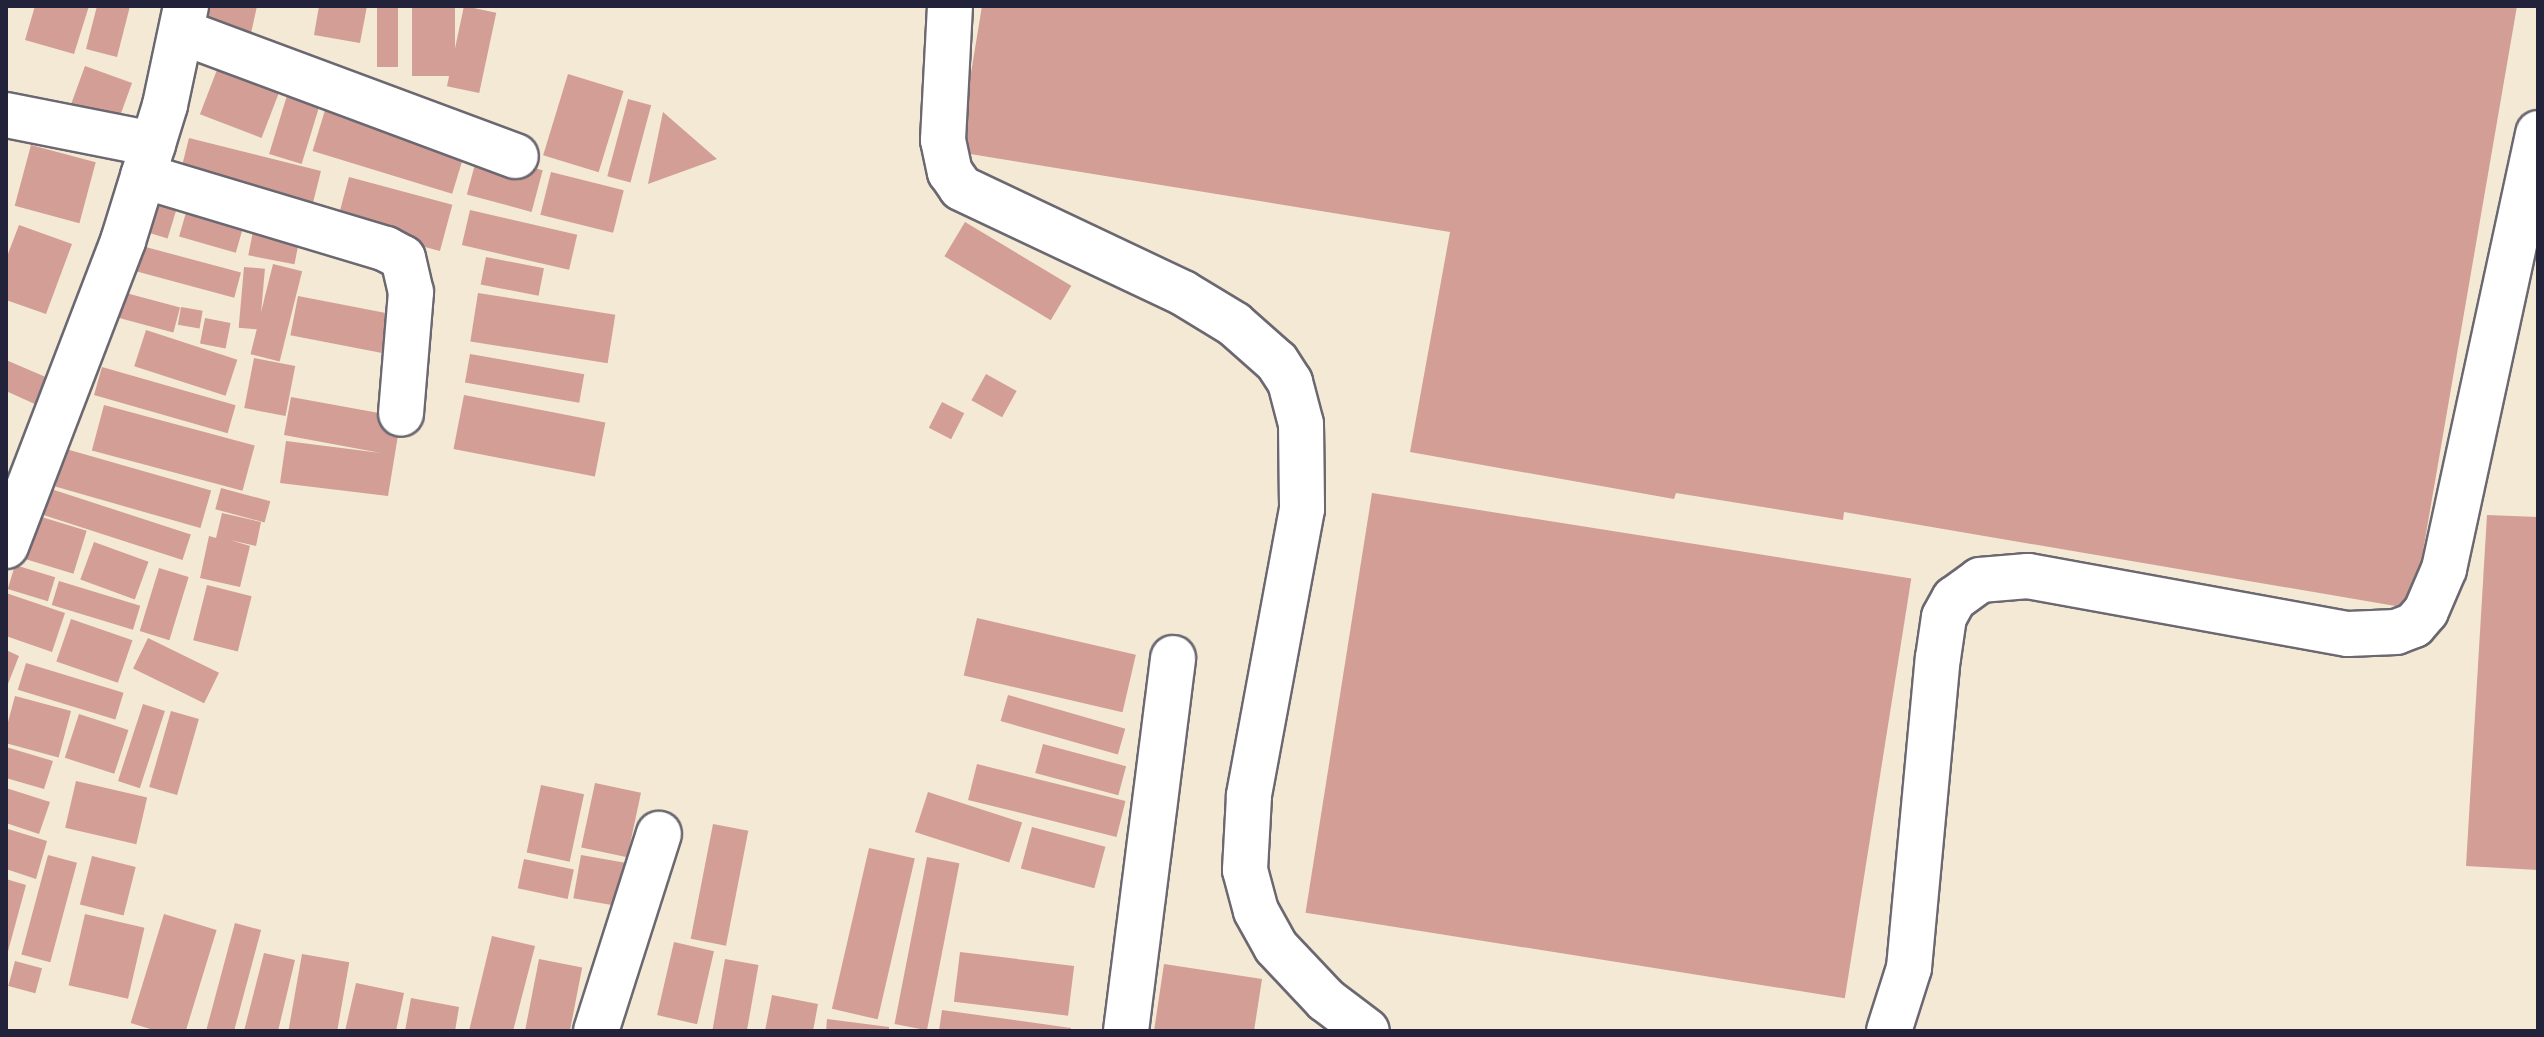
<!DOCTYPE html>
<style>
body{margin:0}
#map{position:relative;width:2544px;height:1037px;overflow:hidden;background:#f3e9d4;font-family:Delius,sans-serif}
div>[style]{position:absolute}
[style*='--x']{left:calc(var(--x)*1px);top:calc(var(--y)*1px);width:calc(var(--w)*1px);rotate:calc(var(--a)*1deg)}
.building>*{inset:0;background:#d29e96;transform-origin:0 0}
.roads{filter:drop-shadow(2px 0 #6b6871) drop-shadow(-2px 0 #6b6871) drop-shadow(0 2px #6b6871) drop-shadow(0 -2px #6b6871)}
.minor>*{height:44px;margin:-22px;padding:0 22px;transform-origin:22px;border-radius:22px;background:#fff}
span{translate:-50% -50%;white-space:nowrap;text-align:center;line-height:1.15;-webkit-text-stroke:6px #f7f3e8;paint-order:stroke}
.frame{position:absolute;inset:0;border:8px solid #22223b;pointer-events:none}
</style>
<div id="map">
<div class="building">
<i style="clip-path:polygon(35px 6px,89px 6px,74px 54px,25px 40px)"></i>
<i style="clip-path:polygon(97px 6px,130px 6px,117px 57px,86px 49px)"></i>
<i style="clip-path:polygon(198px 6px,257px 6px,250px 38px,193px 26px)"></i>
<i style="clip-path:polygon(319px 6px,367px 6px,360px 43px,314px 35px)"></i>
<i style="left:377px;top:6px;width:21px;height:61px"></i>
<i style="left:412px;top:6px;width:43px;height:70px"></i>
<i style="left:464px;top:6px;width:33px;height:82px;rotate:12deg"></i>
<i style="clip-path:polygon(982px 6px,2517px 6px,2413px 609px,1844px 512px,1843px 520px,1676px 493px,1674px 499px,1410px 452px,1450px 232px,958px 152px)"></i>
<i style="left:220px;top:62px;width:66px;height:56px;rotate:21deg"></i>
<i style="left:85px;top:66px;width:50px;height:53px;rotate:20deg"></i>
<i style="left:568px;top:74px;width:58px;height:85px;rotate:17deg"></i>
<i style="left:289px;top:89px;width:34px;height:68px;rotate:17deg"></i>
<i style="left:628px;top:99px;width:24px;height:80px;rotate:15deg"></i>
<i style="left:326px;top:107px;width:146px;height:46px;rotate:17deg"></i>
<i style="clip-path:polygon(663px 112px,717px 159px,648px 184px)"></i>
<i style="left:189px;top:138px;width:136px;height:41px;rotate:14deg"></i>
<i style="left:31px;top:145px;width:67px;height:63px;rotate:15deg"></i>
<i style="left:478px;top:153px;width:67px;height:43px;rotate:15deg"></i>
<i style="left:551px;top:172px;width:75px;height:44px;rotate:14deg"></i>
<i style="left:349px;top:177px;width:107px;height:48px;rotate:15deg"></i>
<i style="left:145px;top:196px;width:34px;height:34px;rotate:17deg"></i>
<i style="left:189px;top:202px;width:59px;height:36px;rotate:16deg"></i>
<i style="left:470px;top:210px;width:110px;height:36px;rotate:13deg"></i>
<i style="left:255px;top:221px;width:47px;height:35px;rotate:11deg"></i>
<i style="left:965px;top:222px;width:124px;height:40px;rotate:31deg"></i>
<i style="clip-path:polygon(19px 225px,72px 244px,46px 314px,6px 300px,6px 259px)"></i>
<i style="left:127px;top:242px;width:118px;height:26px;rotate:15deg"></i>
<i style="left:486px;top:257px;width:59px;height:28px;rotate:11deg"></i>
<i style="left:273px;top:264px;width:30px;height:93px;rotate:14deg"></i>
<i style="left:244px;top:267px;width:21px;height:61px;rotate:5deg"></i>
<i style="left:126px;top:293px;width:56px;height:26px;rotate:15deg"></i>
<i style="left:478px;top:293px;width:139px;height:49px;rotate:9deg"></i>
<i style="left:298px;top:296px;width:104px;height:40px;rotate:11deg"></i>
<i style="left:181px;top:307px;width:22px;height:18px;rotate:10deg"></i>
<i style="left:205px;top:318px;width:26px;height:26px;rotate:11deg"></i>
<i style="left:146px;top:330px;width:96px;height:38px;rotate:18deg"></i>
<i style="left:470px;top:354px;width:116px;height:29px;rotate:10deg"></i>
<i style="left:254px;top:358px;width:42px;height:51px;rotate:11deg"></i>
<i style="clip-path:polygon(6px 360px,48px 378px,37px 405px,6px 391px)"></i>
<i style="left:102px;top:367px;width:139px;height:29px;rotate:16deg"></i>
<i style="left:986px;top:374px;width:35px;height:30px;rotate:29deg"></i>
<i style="left:464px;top:395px;width:144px;height:55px;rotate:11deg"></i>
<i style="clip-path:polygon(291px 397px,401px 417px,388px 496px,280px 483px,286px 441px,381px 453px,284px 435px)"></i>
<i style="left:942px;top:402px;width:25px;height:29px;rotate:27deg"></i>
<i style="left:104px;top:405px;width:156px;height:47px;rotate:15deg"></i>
<i style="left:66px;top:449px;width:151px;height:39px;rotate:16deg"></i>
<i style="left:221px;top:488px;width:51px;height:22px;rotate:15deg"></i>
<i style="left:51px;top:489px;width:147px;height:27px;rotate:18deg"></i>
<i style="left:1372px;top:493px;width:546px;height:425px;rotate:9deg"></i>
<i style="clip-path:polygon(222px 513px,261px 522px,256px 546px,230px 540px,250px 546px,240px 587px,200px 578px,209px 536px,216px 538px)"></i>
<i style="left:35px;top:515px;width:54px;height:45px;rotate:17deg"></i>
<i style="clip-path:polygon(2487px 515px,2538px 517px,2538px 870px,2466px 866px)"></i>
<i style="left:94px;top:542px;width:58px;height:40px;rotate:20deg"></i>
<i style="left:15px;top:565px;width:42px;height:25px;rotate:17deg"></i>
<i style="left:159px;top:568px;width:31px;height:66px;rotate:17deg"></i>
<i style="left:59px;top:581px;width:85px;height:25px;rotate:17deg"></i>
<i style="left:207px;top:585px;width:46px;height:57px;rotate:14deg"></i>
<i style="clip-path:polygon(6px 593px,65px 613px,52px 652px,6px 636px)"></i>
<i style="left:977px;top:618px;width:163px;height:59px;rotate:13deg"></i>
<i style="left:71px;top:619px;width:65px;height:45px;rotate:19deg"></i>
<i style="left:148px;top:638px;width:79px;height:34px;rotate:26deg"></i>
<i style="clip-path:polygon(6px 650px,19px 656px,6px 689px)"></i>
<i style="left:26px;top:663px;width:102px;height:28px;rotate:17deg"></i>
<i style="left:1008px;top:695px;width:122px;height:27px;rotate:16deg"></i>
<i style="left:15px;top:696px;width:58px;height:48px;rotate:15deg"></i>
<i style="left:143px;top:704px;width:23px;height:81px;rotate:18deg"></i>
<i style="left:171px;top:711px;width:29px;height:79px;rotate:16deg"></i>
<i style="left:79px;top:714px;width:52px;height:46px;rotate:18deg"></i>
<i style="left:1043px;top:744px;width:86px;height:30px;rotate:15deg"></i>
<i style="clip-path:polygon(6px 747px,53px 761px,44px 789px,6px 778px)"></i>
<i style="left:977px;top:764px;width:153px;height:37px;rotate:14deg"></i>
<i style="left:76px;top:781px;width:73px;height:48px;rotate:13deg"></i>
<i style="left:595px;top:783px;width:47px;height:66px;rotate:12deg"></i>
<i style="left:541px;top:785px;width:44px;height:69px;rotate:12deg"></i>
<i style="clip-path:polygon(6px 788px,50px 802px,39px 834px,6px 823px)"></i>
<i style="left:928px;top:792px;width:99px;height:42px;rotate:18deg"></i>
<i style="left:713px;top:824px;width:36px;height:117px;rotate:11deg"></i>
<i style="left:1032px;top:827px;width:76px;height:43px;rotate:15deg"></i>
<i style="clip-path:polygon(8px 829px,47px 841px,36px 879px,6px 869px)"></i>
<i style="left:869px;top:848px;width:47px;height:165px;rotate:13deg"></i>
<i style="left:48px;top:855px;width:30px;height:103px;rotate:15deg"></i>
<i style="left:581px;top:855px;width:52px;height:44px;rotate:10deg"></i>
<i style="left:92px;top:856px;width:45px;height:50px;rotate:14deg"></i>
<i style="left:927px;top:857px;width:33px;height:170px;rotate:11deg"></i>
<i style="left:524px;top:859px;width:51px;height:30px;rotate:12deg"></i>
<i style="clip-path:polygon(6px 879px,26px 885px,7px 955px,6px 955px)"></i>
<i style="left:85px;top:914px;width:61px;height:73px;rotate:13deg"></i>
<i style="left:164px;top:914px;width:55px;height:114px;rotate:17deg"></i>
<i style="left:235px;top:923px;width:27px;height:111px;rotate:15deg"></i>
<i style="clip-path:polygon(492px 936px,535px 946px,513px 1031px,469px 1031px)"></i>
<i style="left:674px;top:942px;width:41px;height:75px;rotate:13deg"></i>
<i style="left:960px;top:952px;width:115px;height:50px;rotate:7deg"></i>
<i style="clip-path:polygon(264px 953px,295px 960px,278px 1031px,244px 1031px)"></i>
<i style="left:302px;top:954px;width:48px;height:78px;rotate:10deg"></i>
<i style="left:539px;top:959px;width:44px;height:73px;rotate:11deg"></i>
<i style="left:725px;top:959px;width:34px;height:73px;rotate:10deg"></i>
<i style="left:15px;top:961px;width:28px;height:26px;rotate:15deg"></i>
<i style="clip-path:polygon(1164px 964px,1262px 979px,1254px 1031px,1154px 1031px)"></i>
<i style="clip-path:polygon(356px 983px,404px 993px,396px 1031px,345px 1031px)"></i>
<i style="clip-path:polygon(772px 995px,818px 1004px,813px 1031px,765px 1031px)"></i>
<i style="clip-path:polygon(411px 998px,459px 1007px,455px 1031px,405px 1031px)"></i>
<i style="clip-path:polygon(942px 1010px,1071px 1028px,1071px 1031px,939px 1031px)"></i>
<i style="clip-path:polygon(827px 1019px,889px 1027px,889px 1031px,826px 1031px)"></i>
</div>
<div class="roads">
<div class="minor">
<i style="--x:950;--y:6;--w:134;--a:93"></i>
<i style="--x:943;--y:140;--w:33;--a:78"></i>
<i style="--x:950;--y:172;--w:19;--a:55"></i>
<i style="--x:961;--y:188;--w:246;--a:25.3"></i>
<i style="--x:1183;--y:293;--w:60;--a:31.3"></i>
<i style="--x:1234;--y:324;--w:57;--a:41.5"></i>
<i style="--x:1277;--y:362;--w:24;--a:57"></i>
<i style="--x:1290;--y:382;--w:43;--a:75.3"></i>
<i style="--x:1301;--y:424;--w:85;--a:89.3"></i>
<i style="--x:1302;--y:509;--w:292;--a:100.5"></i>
<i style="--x:1249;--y:796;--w:74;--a:93.1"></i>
<i style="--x:1245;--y:870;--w:42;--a:75"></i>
<i style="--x:1256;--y:911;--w:41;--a:60.9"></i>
<i style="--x:1276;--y:947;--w:73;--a:46.7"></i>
<i style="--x:1326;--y:1000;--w:51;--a:37.1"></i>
<i style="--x:182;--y:32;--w:356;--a:20.4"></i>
<i style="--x:6;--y:115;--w:150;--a:11.2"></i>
<i style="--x:143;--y:176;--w:254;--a:16.7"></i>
<i style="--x:386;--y:249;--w:19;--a:28"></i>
<i style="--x:403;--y:258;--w:35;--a:77"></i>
<i style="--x:411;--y:292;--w:122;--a:94.7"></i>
<i style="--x:6;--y:546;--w:327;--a:-69"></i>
<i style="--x:123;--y:241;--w:142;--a:-72.8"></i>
<i style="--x:165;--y:105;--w:101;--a:-78"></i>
<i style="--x:596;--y:1031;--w:207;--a:-72.3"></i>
<i style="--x:1126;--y:1031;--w:376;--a:-82.8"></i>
<i style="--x:1889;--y:1031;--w:66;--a:-72.4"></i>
<i style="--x:1909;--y:968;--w:311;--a:-84.7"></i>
<i style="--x:1938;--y:658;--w:41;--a:-81.7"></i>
<i style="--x:1944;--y:617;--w:21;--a:-61"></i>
<i style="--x:1954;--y:599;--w:32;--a:-36"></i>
<i style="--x:1980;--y:580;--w:48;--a:-4.8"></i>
<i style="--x:2028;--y:576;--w:325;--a:10.3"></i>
<i style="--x:2348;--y:634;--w:48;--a:-2.4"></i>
<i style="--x:2396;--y:632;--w:19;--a:-21"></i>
<i style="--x:2414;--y:625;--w:18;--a:-49"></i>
<i style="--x:2426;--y:611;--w:46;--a:-66.8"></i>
<i style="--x:2444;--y:569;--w:446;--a:-77.8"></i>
</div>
</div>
<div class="frame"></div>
</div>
